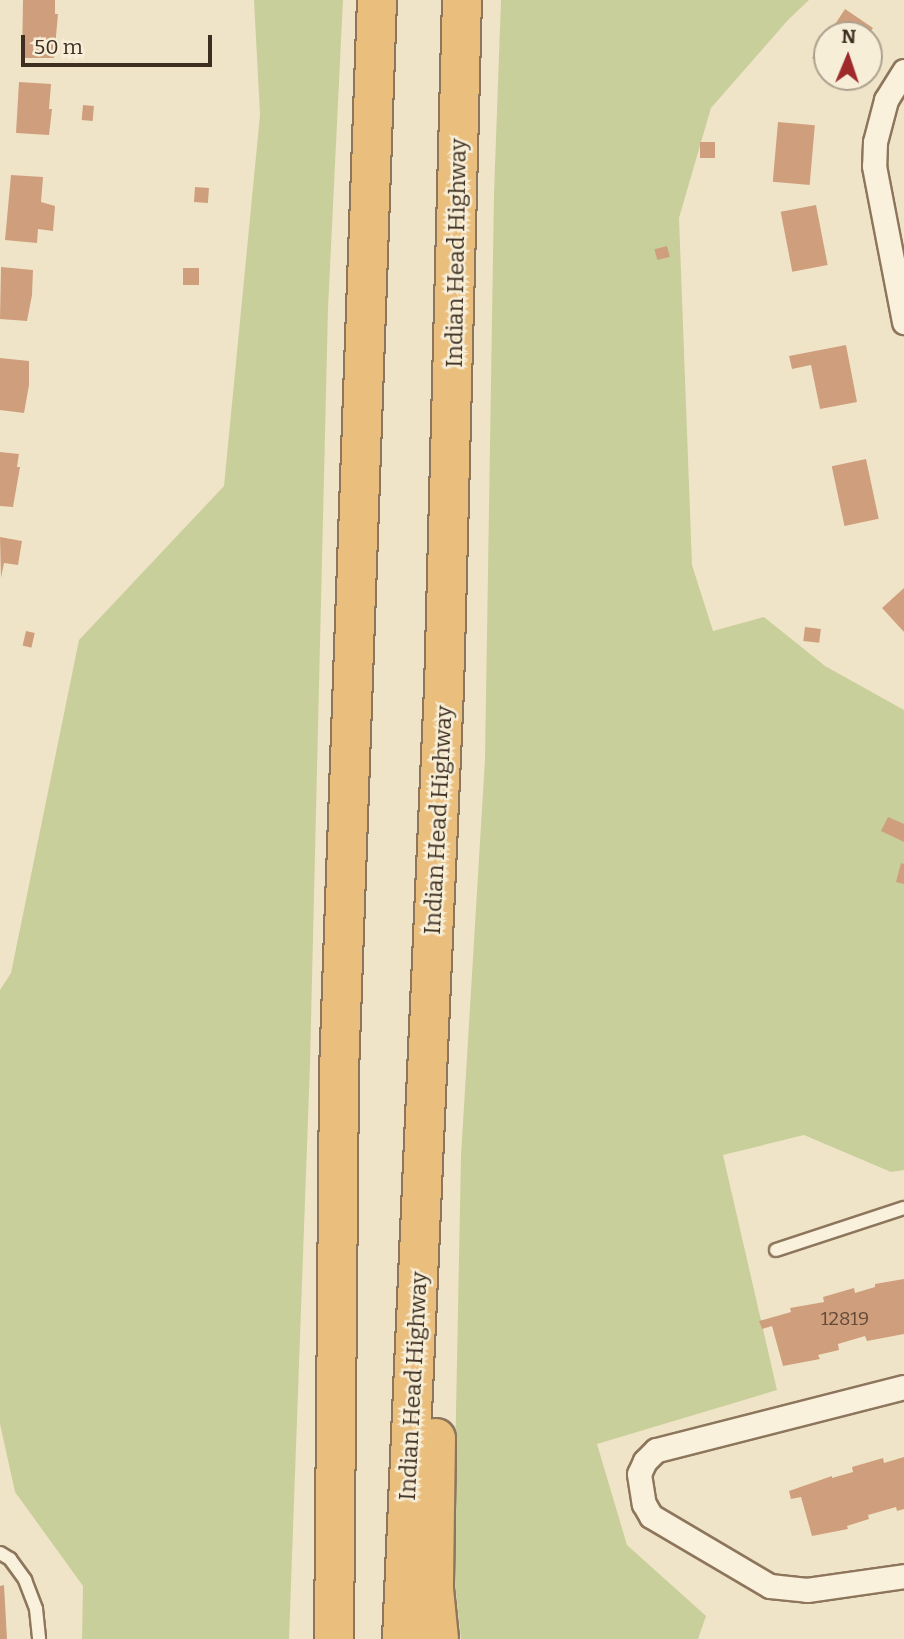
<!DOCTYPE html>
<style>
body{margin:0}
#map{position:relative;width:904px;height:1639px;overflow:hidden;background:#f0e4c8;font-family:Bitter,serif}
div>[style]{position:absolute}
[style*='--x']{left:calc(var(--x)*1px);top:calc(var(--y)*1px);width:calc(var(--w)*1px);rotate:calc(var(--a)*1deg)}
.green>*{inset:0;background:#c9cf9b}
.building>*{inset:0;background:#cf9f7d;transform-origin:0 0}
.roads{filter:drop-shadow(2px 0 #8d765c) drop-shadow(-2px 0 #8d765c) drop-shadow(0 2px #8d765c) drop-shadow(0 -2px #8d765c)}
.service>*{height:12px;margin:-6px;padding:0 6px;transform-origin:6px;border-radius:6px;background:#faf1dc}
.minor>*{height:23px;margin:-11.5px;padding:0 11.5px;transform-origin:11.5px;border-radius:11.5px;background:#faf1dc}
.trunk>*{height:38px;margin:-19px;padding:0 19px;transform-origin:19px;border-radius:19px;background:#eabe7c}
span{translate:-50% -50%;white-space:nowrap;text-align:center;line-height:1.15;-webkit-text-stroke:5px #f7eed8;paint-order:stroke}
.number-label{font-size:19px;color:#624a37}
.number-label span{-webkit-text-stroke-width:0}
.street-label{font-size:23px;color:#3d2e20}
.north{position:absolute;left:813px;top:21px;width:70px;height:70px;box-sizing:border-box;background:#f7eed8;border:2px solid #ada18e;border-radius:50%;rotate:2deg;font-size:19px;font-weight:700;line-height:28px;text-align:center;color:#3d2e20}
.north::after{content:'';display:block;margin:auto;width:24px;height:32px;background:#9e2a2b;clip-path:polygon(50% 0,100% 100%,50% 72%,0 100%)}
.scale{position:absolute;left:21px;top:35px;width:191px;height:32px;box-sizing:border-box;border:4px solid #3d2e20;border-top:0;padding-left:9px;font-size:21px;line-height:24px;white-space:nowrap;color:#3d2e20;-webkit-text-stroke:5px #f7eed8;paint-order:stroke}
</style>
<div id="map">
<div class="green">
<i style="clip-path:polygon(254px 0,343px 0,328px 309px,310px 1064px,289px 1639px,82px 1639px,83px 1586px,15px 1492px,0 1424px,0 990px,11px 973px,79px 640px,224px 486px,260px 115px)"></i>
<i style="clip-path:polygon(501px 0,809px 0,788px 20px,711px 108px,679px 218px,692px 565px,713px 631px,764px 617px,825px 666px,904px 710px,904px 1170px,891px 1172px,804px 1135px,723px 1155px,777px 1390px,597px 1444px,627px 1545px,706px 1616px,698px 1639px,461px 1639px,453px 1565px,461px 1156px,485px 759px,494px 193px)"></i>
</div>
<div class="building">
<i style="clip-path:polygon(23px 0,55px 0,55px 14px,58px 14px,54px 58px,22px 58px)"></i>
<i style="clip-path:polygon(845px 9px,873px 28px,868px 35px,828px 35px)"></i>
<i style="clip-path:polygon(827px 36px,827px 68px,812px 58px)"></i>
<i style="clip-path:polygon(19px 82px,51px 84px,49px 109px,52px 109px,49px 135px,16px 133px)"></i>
<i style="left:83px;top:105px;width:11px;height:15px;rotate:5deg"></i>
<i style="left:778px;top:122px;width:37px;height:60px;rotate:5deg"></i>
<i style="left:700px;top:142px;width:15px;height:16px"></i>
<i style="clip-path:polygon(11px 175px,43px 177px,41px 202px,55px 206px,53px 231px,38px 229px,37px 243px,5px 240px)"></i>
<i style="left:195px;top:187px;width:14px;height:15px;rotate:4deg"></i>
<i style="left:816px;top:205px;width:61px;height:36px;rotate:79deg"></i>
<i style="left:667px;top:246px;width:11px;height:13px;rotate:75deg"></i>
<i style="clip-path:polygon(1px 267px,33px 270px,32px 295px,27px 321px,0 319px)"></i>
<i style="left:183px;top:268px;width:16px;height:17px"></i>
<i style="clip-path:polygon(846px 345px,857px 402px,820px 409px,811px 365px,792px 369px,789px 356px)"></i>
<i style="clip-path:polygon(0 358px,29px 361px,29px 385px,24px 413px,0 410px)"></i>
<i style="clip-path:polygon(0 452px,19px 454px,17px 467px,20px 467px,13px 507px,0 506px)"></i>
<i style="left:866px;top:459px;width:61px;height:35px;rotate:78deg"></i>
<i style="clip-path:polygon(0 537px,22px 541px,18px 565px,4px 563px,1px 578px)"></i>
<i style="clip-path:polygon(904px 588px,904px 632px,882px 608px)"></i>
<i style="left:805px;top:627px;width:16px;height:14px;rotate:7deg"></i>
<i style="left:26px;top:631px;width:9px;height:15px;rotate:13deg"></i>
<i style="clip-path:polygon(888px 817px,904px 824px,904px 842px,881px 831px)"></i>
<i style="clip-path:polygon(901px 863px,904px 864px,904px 884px,896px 882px)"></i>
<i style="clip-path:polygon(904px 1279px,904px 1334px,867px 1341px,865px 1336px,838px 1344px,839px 1350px,818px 1355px,820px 1359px,783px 1366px,772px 1326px,762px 1329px,759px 1321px,791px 1312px,790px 1308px,824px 1302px,823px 1297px,854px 1288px,855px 1293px,875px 1287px,875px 1284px)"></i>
<i style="clip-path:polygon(904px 1457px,904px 1509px,897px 1511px,896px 1507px,868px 1515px,869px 1519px,847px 1526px,848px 1529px,812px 1536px,801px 1497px,791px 1499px,789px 1491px,832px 1476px,832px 1478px,853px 1472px,852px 1467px,883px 1458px,884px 1463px)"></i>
<i style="clip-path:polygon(4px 1585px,7px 1639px,0 1639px,0 1586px)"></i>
</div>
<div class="roads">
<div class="service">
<i style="--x:776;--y:1250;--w:135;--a:-18.2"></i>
<i style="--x:0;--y:1553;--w:12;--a:31"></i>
<i style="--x:10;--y:1559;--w:26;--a:54"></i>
<i style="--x:25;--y:1580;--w:31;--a:69"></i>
<i style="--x:36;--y:1609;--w:30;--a:84"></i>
</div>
<div class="minor">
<i style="--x:904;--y:71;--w:34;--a:122"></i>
<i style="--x:886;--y:100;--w:43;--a:104.7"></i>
<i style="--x:875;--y:142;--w:24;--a:92"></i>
<i style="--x:874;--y:166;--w:159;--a:79.1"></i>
<i style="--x:904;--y:1387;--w:256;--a:165.7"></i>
<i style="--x:656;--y:1450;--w:16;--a:135"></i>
<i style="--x:645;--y:1461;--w:14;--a:115"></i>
<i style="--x:639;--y:1474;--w:30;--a:81"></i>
<i style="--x:644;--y:1504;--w:14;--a:60"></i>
<i style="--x:651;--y:1516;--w:138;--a:30.5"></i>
<i style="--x:770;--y:1586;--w:37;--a:6"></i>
<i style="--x:807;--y:1590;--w:98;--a:-8.2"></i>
</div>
<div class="trunk">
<i style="--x:436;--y:1438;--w:151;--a:90.8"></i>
<i style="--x:434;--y:1589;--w:50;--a:84.3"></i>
<i style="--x:334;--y:1639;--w:567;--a:-89.49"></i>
<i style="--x:339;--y:1072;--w:1073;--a:-87.97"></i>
<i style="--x:402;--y:1639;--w:950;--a:-87.47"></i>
<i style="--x:444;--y:690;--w:690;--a:-88.51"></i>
</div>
</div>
<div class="number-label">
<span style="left:845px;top:1319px">12819</span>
</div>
<div class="street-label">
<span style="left:456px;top:253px;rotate:-89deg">Indian Head Highway</span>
<span style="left:438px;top:820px;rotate:-87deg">Indian Head Highway</span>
<span style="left:413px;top:1386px;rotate:-87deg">Indian Head Highway</span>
</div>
<div class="north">N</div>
<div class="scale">50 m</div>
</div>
